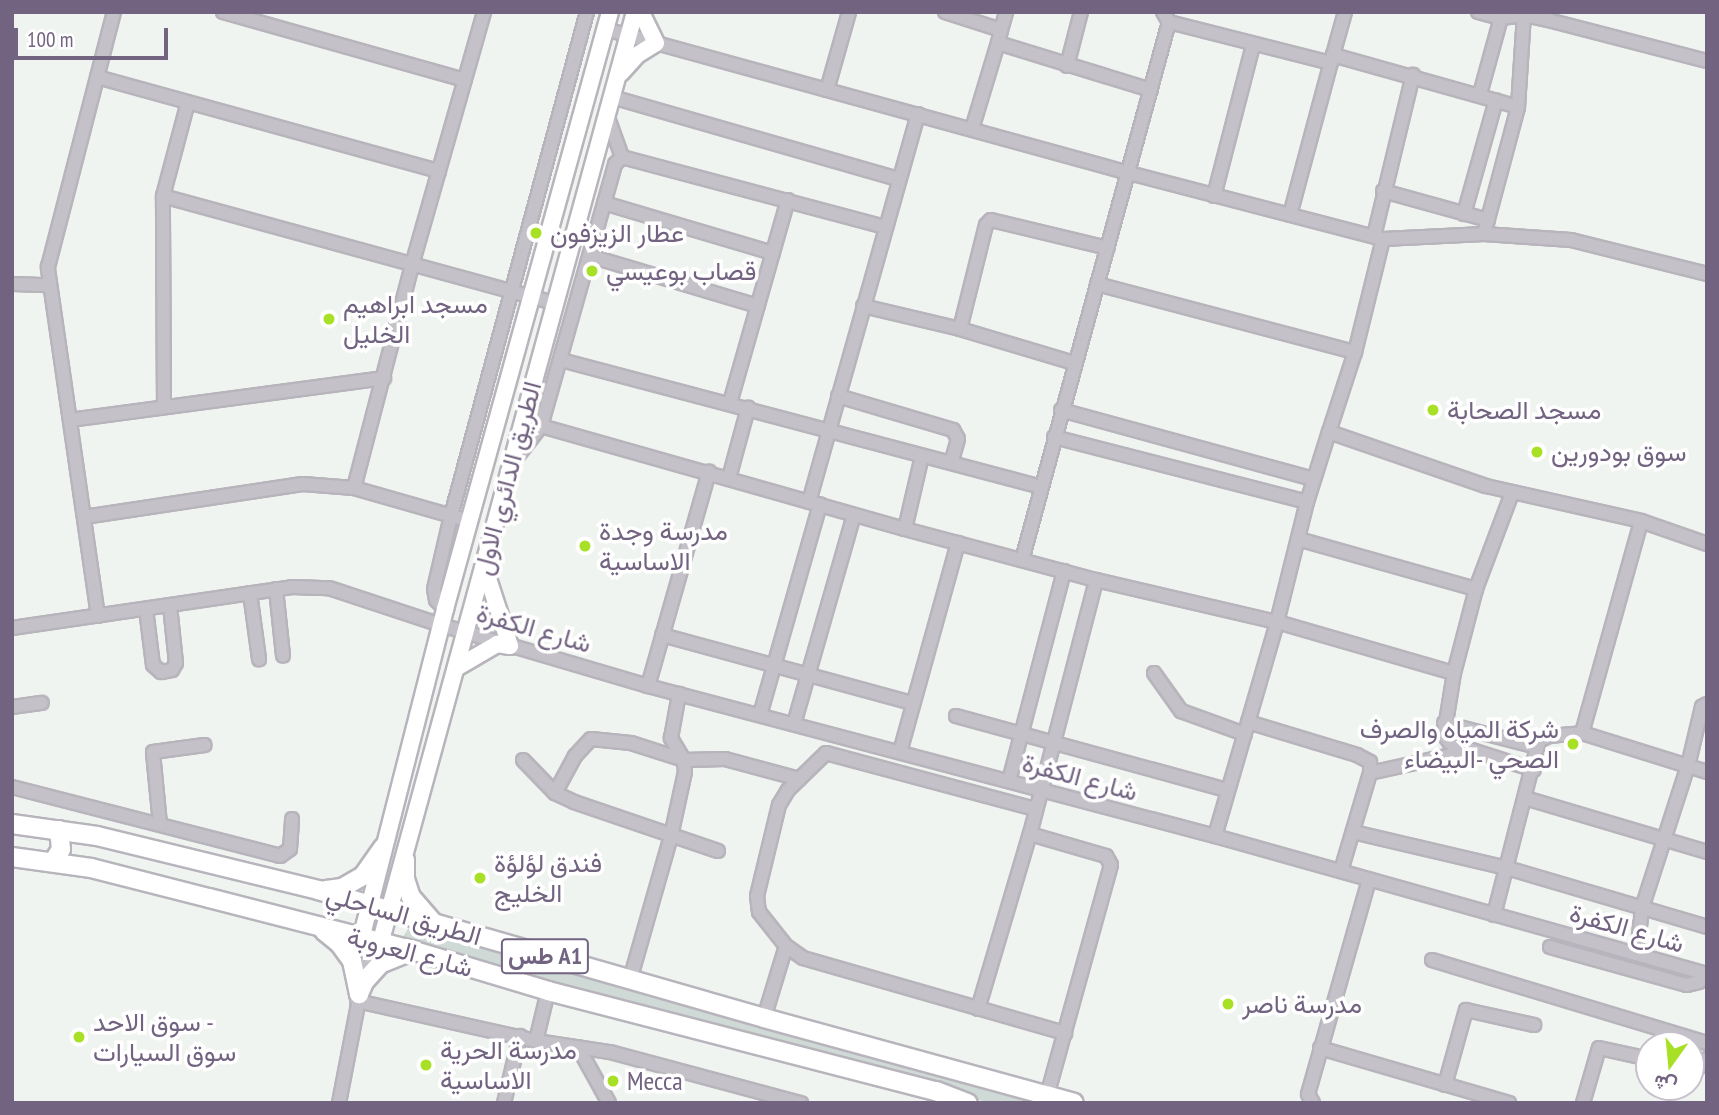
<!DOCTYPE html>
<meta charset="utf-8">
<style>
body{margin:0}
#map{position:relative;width:1719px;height:1115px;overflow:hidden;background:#f0f4f0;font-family:"PT Sans Narrow",Vazirmatn,sans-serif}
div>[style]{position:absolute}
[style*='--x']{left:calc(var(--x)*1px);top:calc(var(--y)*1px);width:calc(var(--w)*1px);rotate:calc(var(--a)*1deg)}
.green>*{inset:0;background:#cfd9d6}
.roads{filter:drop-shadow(2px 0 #b8b4bc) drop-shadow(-2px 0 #b8b4bc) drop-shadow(0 2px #b8b4bc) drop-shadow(0 -2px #b8b4bc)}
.minor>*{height:12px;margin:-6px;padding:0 6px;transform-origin:6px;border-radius:6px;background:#c5c1c8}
.major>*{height:16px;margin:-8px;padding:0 8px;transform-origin:8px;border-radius:8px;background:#fff}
.highway>*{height:18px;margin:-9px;padding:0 9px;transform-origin:9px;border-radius:9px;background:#fff}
.dots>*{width:19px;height:19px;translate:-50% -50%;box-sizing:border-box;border:4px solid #fff;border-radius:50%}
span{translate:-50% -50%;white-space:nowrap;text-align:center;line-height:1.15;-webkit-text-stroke:7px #fff;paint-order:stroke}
.shield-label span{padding:2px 5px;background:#fff;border:2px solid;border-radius:5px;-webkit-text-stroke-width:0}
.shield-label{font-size:24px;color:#726381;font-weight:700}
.poi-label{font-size:26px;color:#726381}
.left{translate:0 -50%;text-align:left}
.right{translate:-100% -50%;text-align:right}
.street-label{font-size:26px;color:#726381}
.frame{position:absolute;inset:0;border:14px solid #726381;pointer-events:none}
.north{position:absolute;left:1635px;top:1031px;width:70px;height:70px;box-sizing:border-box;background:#fff;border:2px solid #c7c1cd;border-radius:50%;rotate:195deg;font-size:19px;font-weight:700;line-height:28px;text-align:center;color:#726381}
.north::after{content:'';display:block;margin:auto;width:24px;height:32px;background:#a7e024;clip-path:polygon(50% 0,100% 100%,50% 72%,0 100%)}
.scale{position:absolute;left:14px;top:28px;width:154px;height:32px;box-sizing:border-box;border:4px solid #726381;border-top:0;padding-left:9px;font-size:21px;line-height:24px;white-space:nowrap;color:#726381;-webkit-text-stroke:5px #fff;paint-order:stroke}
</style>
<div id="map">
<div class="green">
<i style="clip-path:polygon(410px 926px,798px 1034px,1050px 1103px,990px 1103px,559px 986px,402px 938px)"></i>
</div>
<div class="roads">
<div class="minor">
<i style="--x:223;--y:12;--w:251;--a:15.7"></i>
<i style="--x:945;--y:12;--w:59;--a:17.8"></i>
<i style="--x:1001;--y:30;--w:13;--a:103"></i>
<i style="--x:1163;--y:12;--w:12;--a:59"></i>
<i style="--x:1169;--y:22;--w:167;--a:14.2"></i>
<i style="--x:1478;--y:12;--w:24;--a:15"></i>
<i style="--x:1501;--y:18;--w:23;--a:-7"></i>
<i style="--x:1524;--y:15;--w:25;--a:12"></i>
<i style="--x:1548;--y:20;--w:164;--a:14.5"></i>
<i style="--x:605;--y:29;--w:543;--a:15.37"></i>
<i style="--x:1129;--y:173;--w:262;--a:14.6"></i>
<i style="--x:1383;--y:239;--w:116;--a:103.9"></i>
<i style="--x:1355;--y:352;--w:84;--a:108"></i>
<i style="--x:1001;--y:30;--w:19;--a:-74"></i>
<i style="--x:1333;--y:55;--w:45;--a:-74.4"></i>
<i style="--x:1067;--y:66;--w:56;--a:-75.5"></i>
<i style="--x:97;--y:77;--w:355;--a:15.4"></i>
<i style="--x:827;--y:90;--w:81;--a:-74.2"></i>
<i style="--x:1480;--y:94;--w:79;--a:-74.6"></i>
<i style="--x:612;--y:97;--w:298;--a:16"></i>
<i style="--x:607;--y:115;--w:45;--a:70.3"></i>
<i style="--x:972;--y:129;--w:90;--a:-73.2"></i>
<i style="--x:998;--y:43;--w:160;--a:17.1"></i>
<i style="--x:1383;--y:191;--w:109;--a:15.4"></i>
<i style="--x:163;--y:196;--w:406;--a:15.3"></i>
<i style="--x:1214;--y:196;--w:156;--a:-75.5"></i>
<i style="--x:604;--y:203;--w:176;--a:16.5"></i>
<i style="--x:1464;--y:214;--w:118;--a:-74.3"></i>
<i style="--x:1290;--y:215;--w:166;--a:-75"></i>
<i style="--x:1333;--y:55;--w:192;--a:15.7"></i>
<i style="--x:1484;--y:234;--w:131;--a:-75"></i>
<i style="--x:1518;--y:107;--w:92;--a:-86.3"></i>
<i style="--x:1374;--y:236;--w:166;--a:-76.4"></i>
<i style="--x:1383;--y:239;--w:101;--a:-2.8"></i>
<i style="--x:1484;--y:234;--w:87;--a:3.9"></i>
<i style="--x:1571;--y:240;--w:140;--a:14"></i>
<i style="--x:590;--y:256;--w:175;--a:16.6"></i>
<i style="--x:12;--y:284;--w:38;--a:2"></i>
<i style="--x:1097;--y:284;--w:267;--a:14.8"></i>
<i style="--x:863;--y:306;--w:100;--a:13.3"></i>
<i style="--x:960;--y:329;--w:119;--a:16.6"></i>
<i style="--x:960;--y:329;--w:107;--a:-76"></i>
<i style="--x:986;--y:225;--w:7;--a:-45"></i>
<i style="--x:991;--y:220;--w:120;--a:13.5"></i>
<i style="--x:561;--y:360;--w:496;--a:14.8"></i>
<i style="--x:838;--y:396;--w:120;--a:16.5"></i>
<i style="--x:953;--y:430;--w:10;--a:61"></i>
<i style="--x:958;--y:439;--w:25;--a:106"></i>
<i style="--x:730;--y:403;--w:211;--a:-74.1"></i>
<i style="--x:164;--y:407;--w:211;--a:-90.3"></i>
<i style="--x:163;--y:196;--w:97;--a:-75.1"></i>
<i style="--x:1061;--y:410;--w:262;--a:15.3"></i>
<i style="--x:70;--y:420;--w:317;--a:-7.6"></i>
<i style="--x:541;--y:426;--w:378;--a:15.8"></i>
<i style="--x:905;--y:529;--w:198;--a:15"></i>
<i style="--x:1096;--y:580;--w:186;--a:13.1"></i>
<i style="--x:1277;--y:622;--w:184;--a:16.1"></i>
<i style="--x:1054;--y:437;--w:261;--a:14.4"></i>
<i style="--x:513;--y:462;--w:46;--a:-52.1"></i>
<i style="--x:541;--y:426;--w:272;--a:-74.2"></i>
<i style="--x:615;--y:164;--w:10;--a:-45"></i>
<i style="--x:622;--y:157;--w:272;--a:14.9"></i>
<i style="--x:729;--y:478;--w:73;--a:-74.8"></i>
<i style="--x:354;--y:488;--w:230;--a:-75.4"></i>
<i style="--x:412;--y:265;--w:263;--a:-74.1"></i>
<i style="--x:1512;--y:493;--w:103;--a:110.6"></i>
<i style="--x:1476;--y:589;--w:87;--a:104.7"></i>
<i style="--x:1454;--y:673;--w:63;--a:99.2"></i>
<i style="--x:1444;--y:735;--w:10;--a:53"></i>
<i style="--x:1450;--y:743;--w:88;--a:17.8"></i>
<i style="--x:809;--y:502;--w:403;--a:-74.3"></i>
<i style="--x:84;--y:517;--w:221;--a:-8.6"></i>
<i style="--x:303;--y:484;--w:51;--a:4.5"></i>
<i style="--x:354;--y:488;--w:121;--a:15.9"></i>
<i style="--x:905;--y:529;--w:75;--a:-76.9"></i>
<i style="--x:1298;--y:539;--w:185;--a:15.7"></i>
<i style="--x:1022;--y:560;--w:558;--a:-74.72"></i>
<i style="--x:276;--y:589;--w:67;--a:84"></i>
<i style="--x:250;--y:593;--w:67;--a:82.2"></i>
<i style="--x:146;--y:609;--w:56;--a:82.9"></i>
<i style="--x:153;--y:665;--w:11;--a:41"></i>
<i style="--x:161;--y:672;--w:11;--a:-10"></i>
<i style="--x:172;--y:670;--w:8;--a:-60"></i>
<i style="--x:176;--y:663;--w:57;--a:-96"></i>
<i style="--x:445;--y:609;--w:13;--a:-135"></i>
<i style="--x:436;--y:600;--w:11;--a:-100"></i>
<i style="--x:434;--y:589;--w:75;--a:-76.9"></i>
<i style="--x:451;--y:516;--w:522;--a:-74.9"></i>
<i style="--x:98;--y:616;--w:353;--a:-98.2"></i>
<i style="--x:48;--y:267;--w:263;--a:-75.5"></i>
<i style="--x:12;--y:628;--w:283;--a:-8.3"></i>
<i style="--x:292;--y:587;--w:37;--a:2"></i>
<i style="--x:329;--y:588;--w:118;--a:18.3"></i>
<i style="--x:441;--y:625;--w:216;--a:16.4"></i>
<i style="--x:648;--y:686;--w:587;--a:14.82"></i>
<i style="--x:1215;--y:836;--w:511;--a:15.67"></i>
<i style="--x:662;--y:635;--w:260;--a:15.2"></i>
<i style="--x:1154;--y:673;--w:47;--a:54.6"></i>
<i style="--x:1181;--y:711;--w:68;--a:19.8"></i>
<i style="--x:648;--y:686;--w:223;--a:-74.1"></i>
<i style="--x:12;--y:707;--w:30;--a:-8"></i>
<i style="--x:760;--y:715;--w:219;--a:-74.1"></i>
<i style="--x:956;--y:716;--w:280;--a:15.3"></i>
<i style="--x:1248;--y:722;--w:114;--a:16.8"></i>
<i style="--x:1357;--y:755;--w:15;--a:28"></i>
<i style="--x:1370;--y:762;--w:11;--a:90"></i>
<i style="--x:1370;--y:773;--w:102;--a:106.5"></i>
<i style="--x:1444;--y:723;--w:96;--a:14.5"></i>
<i style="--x:1537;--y:747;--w:8;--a:-67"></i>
<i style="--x:1540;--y:740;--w:10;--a:-24"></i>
<i style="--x:1549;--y:736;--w:33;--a:-5"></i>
<i style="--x:1582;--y:733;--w:131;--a:17.3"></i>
<i style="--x:794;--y:724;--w:217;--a:-74"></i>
<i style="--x:1582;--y:733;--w:220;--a:-74.4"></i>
<i style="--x:900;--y:752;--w:217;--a:-74.5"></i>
<i style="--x:523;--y:760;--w:46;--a:45.9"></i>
<i style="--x:555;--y:793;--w:21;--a:25"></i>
<i style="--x:574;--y:802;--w:152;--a:18.8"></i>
<i style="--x:1370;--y:773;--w:101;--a:-12.5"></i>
<i style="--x:1009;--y:781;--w:217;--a:-75.3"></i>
<i style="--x:12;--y:787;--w:277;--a:14.4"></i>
<i style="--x:280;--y:856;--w:12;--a:-35"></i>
<i style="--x:290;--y:849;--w:30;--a:-86"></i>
<i style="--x:555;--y:793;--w:42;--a:-61.6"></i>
<i style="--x:575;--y:756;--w:23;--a:-47"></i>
<i style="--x:591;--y:739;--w:40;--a:5.7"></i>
<i style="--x:631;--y:743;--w:56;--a:17.8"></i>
<i style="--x:684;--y:760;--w:41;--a:-1.4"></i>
<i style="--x:725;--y:759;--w:77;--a:15.1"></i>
<i style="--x:1525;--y:798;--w:190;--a:16.5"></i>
<i style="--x:1035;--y:809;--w:216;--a:-165"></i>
<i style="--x:826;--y:753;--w:53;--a:135.8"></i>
<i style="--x:788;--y:790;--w:17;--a:121"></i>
<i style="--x:779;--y:805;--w:94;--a:103.6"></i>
<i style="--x:757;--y:896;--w:16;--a:83"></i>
<i style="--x:759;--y:912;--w:43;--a:51.5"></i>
<i style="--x:786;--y:946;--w:21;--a:35"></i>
<i style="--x:803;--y:958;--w:273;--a:16"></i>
<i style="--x:160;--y:824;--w:72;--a:-95.6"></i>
<i style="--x:153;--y:752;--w:52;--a:-7.7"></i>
<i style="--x:1353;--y:832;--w:158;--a:13.2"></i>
<i style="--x:1507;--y:868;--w:209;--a:16.4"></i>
<i style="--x:1030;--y:834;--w:79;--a:16.1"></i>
<i style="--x:1106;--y:856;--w:10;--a:61"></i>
<i style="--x:1111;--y:865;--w:239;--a:105.5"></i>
<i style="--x:1215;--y:836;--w:223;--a:-73.8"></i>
<i style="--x:1277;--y:622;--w:124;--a:-76"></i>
<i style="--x:1307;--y:502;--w:73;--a:-72.6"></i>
<i style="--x:1329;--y:432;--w:166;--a:19"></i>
<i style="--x:1486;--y:486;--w:159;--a:12.7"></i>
<i style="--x:1641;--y:521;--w:70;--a:19.2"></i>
<i style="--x:1494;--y:915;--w:173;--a:-75.6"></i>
<i style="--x:1550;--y:947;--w:142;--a:15.5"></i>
<i style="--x:1687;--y:985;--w:12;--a:-14"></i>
<i style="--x:1699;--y:982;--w:11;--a:-41"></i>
<i style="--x:1637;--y:954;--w:46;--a:-83.8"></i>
<i style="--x:1642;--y:908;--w:149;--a:-72.1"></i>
<i style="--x:1688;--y:766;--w:61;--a:-76.7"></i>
<i style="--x:1702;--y:707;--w:6;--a:-31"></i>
<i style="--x:1432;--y:960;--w:287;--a:16.8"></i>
<i style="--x:630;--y:980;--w:150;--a:-74.1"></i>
<i style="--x:671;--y:836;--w:66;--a:-77.7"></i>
<i style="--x:685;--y:772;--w:12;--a:-95"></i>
<i style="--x:684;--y:760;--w:26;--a:-121"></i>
<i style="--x:671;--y:738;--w:45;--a:-79.7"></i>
<i style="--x:357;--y:1001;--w:183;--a:12.6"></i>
<i style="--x:536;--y:1041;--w:75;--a:8.5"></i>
<i style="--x:610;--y:1052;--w:198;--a:15"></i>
<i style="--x:978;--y:1009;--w:183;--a:-73.5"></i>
<i style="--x:1030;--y:834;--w:262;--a:-75.4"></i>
<i style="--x:764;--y:1018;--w:75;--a:-73"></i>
<i style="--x:536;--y:1041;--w:51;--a:-76.5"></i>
<i style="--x:578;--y:1047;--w:64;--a:61"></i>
<i style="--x:1320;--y:1048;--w:197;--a:16.2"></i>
<i style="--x:1691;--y:1069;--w:7;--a:-8"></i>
<i style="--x:1698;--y:1068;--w:13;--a:-45"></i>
<i style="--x:1445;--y:1085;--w:78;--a:-74.4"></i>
<i style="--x:1466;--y:1010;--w:70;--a:12.4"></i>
<i style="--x:339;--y:1103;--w:143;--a:-79.1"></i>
<i style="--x:366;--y:963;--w:24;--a:-54"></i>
<i style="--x:504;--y:1103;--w:69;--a:-76.6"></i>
<i style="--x:1313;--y:1103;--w:10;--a:-119"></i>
<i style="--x:1308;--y:1094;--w:223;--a:-74.1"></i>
<i style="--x:1583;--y:1103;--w:57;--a:-73.8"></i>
<i style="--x:1599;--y:1048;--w:51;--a:12.4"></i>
</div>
<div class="major">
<i style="--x:621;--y:73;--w:24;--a:-48"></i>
<i style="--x:637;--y:55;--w:22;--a:-32"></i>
<i style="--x:656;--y:43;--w:34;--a:-116"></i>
<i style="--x:456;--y:668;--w:48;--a:-30.3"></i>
<i style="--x:497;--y:644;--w:13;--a:9"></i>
<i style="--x:510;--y:646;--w:84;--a:-108"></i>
<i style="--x:361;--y:939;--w:341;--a:-75.7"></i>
<i style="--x:445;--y:609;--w:619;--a:-74.55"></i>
<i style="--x:380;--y:944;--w:966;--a:-74.7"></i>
</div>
<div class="highway">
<i style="--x:12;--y:824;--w:86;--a:8"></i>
<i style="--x:97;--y:836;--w:228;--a:13.7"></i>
<i style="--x:318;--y:890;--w:464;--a:16"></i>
<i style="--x:764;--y:1018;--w:321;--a:15.3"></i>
<i style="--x:12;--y:857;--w:80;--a:7.9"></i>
<i style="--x:91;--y:868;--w:122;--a:14.3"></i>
<i style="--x:209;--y:898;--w:213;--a:14.4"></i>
<i style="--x:415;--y:951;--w:139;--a:16.7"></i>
<i style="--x:548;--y:991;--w:401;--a:14.5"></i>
<i style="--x:936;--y:1091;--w:34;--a:21"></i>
<i style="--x:405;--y:860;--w:19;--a:90"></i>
<i style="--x:405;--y:879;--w:19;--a:72"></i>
<i style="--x:411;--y:897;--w:33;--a:49"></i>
<i style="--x:53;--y:862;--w:15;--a:-58"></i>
<i style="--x:61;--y:849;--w:19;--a:-96"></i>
<i style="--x:326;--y:890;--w:16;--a:-7"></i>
<i style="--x:342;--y:888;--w:24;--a:-30"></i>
<i style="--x:363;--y:876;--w:35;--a:-55"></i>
<i style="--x:324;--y:931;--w:19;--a:39"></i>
<i style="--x:339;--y:943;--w:22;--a:54"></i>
<i style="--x:352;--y:961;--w:34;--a:78"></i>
<i style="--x:359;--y:994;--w:13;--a:-67"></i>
<i style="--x:364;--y:982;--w:24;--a:-48"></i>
<i style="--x:380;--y:964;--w:32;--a:-22"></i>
</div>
</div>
<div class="dots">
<i style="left:536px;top:233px;background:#a7e024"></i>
<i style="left:592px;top:271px;background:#a7e024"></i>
<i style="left:329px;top:319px;background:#a7e024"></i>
<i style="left:1433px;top:410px;background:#a7e024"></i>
<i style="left:1537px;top:452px;background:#a7e024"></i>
<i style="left:585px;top:546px;background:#a7e024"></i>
<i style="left:1573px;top:744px;background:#a7e024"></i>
<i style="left:480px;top:878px;background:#a7e024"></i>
<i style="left:1228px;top:1004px;background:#a7e024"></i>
<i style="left:79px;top:1037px;background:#a7e024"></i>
<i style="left:426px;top:1065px;background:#a7e024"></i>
<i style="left:613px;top:1081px;background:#a7e024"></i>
</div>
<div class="shield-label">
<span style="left:545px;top:956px">طس A1</span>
</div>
<div class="poi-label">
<span class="left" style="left:550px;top:233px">عطار الزيزفون</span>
<span class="left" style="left:606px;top:271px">قصاب بوعيسي</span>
<span class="left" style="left:343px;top:319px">مسجد ابراهيم<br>الخليل</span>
<span class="left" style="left:1447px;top:410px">مسجد الصحابة</span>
<span class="left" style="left:1551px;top:452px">سوق بودورين</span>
<span class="left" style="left:599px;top:546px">مدرسة وجدة<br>الاساسية</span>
<span class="right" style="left:1559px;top:744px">شركة المياه والصرف<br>الصحي -البيضاء</span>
<span class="left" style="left:494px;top:878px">فندق لؤلؤة<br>الخليج</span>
<span class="left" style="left:1242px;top:1004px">مدرسة ناصر</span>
<span class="left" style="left:93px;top:1037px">سوق الاحد -<br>سوق السيارات</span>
<span class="left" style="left:440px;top:1065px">مدرسة الحرية<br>الاساسية</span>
<span class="left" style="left:627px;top:1081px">Mecca</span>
</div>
<div class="street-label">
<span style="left:507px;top:478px;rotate:-75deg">الطريق الدائري الاول</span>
<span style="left:534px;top:628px;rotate:16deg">شارع الكفرة</span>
<span style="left:1080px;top:777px;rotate:15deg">شارع الكفرة</span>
<span style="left:404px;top:915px;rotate:16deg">الطريق الساحلي</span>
<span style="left:1627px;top:928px;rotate:16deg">شارع الكفرة</span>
<span style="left:410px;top:952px;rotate:15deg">شارع العروبة</span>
</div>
<div class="frame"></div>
<div class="north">ش</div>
<div class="scale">100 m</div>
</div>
